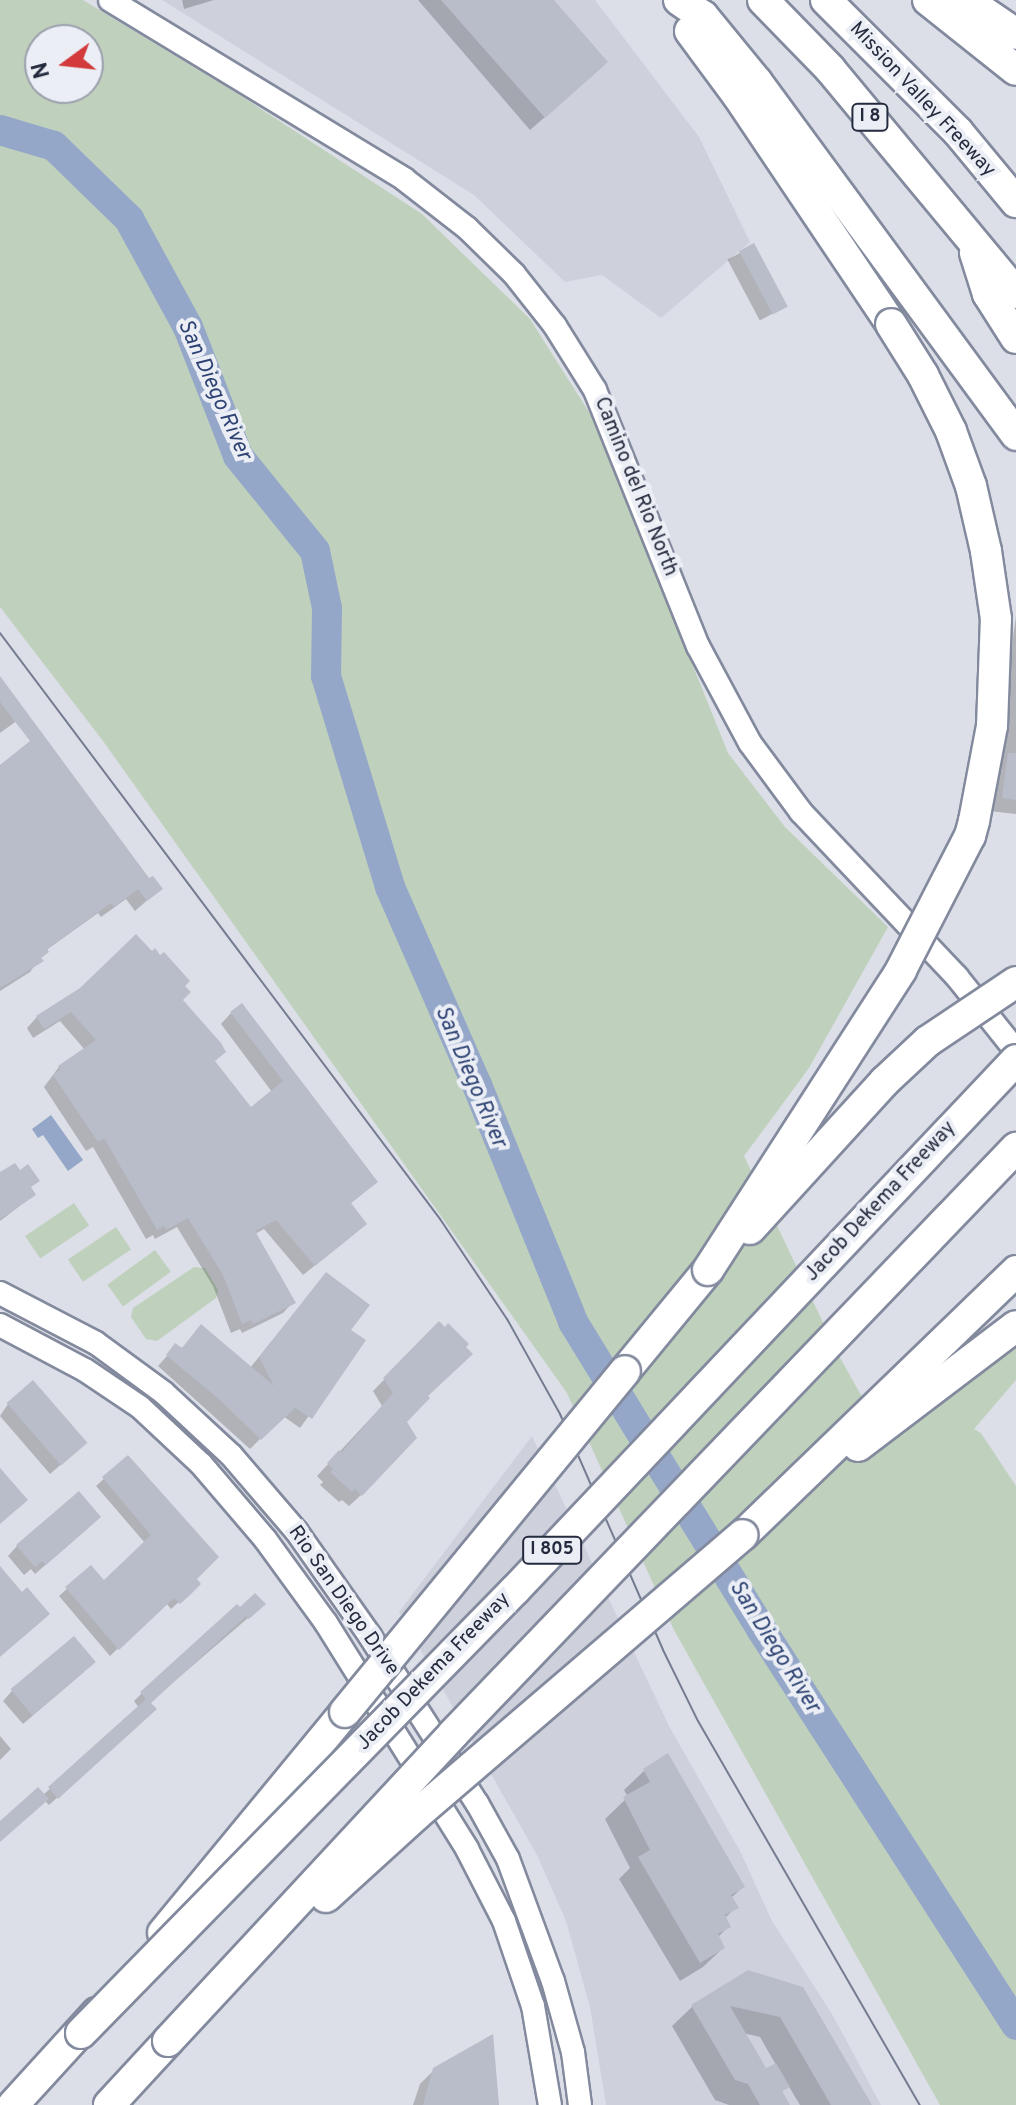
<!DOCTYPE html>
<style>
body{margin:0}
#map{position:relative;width:1016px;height:2105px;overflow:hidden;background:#dcdfe7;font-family:Overpass,sans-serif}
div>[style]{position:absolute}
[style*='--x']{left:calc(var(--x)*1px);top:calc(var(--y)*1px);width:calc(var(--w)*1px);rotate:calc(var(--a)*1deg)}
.built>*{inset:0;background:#ced1dc}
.green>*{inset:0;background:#bfd1bd;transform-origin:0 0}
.water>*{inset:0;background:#95a7c9}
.shadow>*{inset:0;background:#0003;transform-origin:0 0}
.river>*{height:30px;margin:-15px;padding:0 15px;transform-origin:15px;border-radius:15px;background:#95a7c9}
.building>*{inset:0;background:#b9bdca;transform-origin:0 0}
.roads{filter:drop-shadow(2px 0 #838a9e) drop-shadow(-2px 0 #838a9e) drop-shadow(0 2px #838a9e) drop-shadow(0 -2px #838a9e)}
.secondary>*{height:22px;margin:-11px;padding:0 11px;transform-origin:11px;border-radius:11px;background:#fff}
.highway>*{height:30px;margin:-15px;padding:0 15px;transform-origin:15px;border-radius:15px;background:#fff}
.tram>*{height:2px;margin:-1px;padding:0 1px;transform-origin:1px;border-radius:1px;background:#757c91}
.bridges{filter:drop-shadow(2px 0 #838a9e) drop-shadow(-2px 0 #838a9e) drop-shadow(0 2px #838a9e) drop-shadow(0 -2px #838a9e)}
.highway-bridge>*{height:30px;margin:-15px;padding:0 15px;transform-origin:15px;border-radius:15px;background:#fff}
span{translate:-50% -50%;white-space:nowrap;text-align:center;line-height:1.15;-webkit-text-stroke:8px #ebeef5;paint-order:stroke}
.shield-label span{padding:2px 6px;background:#ebeef5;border:2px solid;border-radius:6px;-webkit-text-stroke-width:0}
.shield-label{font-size:18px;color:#252b3e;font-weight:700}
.street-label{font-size:20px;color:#252b3e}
.water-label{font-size:22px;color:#2e4373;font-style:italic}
.north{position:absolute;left:24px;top:24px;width:80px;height:80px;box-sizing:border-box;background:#ebeef5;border:2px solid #9ca0ac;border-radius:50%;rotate:255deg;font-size:22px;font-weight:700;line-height:32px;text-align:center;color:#252b3e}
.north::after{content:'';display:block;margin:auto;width:28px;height:36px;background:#d33a3c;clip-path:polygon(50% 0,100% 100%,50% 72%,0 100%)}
</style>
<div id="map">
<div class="built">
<i style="clip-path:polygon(162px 0,595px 0,699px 137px,750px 242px,661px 318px,602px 275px,565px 282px,474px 195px)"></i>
<i style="clip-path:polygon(532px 1436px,669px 1726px,740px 1851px,772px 1921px,832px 2014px,881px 2105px,606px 2105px,590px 2007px,566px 1921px,537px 1855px,399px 1612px)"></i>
</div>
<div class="green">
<i style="clip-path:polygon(evenodd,0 0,83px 0,238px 94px,422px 214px,530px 319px,594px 420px,728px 753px,785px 827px,888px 927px,809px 1068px,744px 1156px,838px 1354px,885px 1438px,1016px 1337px,1016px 1380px,974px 1429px,981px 1433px,1016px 1486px,1016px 2105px,940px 2105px,674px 1630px,567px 1393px,103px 741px,0 607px,0 0,40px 40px,88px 40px,88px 88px,40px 88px,40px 40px)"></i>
<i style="left:74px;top:1203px;width:27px;height:59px;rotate:56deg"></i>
<i style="left:116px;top:1227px;width:27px;height:58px;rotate:56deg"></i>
<i style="left:155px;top:1250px;width:27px;height:59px;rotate:54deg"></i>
<i style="clip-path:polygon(194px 1267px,205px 1268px,218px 1290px,216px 1298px,157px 1341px,146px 1339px,131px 1317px,133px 1308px)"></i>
</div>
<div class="water">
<i style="clip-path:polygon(51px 1115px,83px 1160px,68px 1171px,43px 1135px,38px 1138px,32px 1129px)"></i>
</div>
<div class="shadow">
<i style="clip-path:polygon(182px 0,214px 0,184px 9px)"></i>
<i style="clip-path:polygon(418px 0,552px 0,593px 75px,530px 130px)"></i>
<i style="left:753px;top:246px;width:69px;height:29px;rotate:62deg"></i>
<i style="clip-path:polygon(1016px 616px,1016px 814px,989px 811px)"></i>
<i style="clip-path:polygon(0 680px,18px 720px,0 733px)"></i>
<i style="clip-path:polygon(0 768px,160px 889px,135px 911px,126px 899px,101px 917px,98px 913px,45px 951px,30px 972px,0 991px)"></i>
<i style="clip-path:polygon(183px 986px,180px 1000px,213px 1062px,250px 1110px,272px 1092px,221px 1024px,231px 1013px,376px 1182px,350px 1204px,354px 1234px,303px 1275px,264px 1229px,255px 1234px,293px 1302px,283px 1313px,242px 1333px,240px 1329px,231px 1333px,213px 1286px,177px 1227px,155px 1239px,153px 1235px,146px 1239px,93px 1147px,86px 1151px,44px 1087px,59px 1067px,85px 1050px,60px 1021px,33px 1038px,27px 1028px,37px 1017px)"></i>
<i style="clip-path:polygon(0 1175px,29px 1188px,34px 1195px,0 1221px)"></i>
<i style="clip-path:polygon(326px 1274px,348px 1331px,363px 1341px,300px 1428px,283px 1416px,250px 1449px,158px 1366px,176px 1346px,250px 1368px)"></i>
<i style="clip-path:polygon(439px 1324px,404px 1422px,361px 1495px,349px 1506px,342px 1500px,339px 1502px,320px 1485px,323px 1482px,317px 1476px,382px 1406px,373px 1391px)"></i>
<i style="clip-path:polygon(8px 1404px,74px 1453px,50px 1474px,0 1416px)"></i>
<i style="clip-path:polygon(128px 1457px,194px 1579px,191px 1591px,171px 1609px,166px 1603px,110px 1656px,59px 1596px,91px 1567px,104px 1583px,145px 1543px,96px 1486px)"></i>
<i style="clip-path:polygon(89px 1527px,35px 1574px,31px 1569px,24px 1575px,8px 1556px,17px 1546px)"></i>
<i style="clip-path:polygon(240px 1610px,255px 1612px,149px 1703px,146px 1717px,49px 1805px,44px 1800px,0 1841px,0 1824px,43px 1795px,139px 1708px,134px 1701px,142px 1693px)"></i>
<i style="clip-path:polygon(84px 1672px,23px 1724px,3px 1701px,12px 1691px)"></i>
<i style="clip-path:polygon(0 1736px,11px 1749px,0 1760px)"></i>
<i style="clip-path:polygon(644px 1771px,743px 1887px,731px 1898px,736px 1907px,724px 1919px,729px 1926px,717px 1938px,723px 1948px,703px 1967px,680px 1981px,619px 1879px,630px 1868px,605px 1819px,628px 1797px,624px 1790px)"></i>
<i style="clip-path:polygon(evenodd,748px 1972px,868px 2105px,800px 2105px,788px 2085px,781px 2093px,788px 2105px,729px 2105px,715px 2100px,672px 2026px,692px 2007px,748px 1972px,743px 2033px,760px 2037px,776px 2065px,766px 2071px,743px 2033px)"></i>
<i style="clip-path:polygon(434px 2070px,496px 2105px,413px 2105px,420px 2084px)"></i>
</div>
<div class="river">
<i style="--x:0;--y:130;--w:56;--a:16.5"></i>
<i style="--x:54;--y:146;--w:105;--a:44.2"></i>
<i style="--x:129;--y:219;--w:123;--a:61.4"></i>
<i style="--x:188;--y:327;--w:138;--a:68.8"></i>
<i style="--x:238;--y:456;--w:122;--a:51"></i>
<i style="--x:315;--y:551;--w:58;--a:78.1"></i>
<i style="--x:327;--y:608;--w:68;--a:90.8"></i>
<i style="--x:326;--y:676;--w:220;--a:73.1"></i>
<i style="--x:390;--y:887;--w:216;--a:66.3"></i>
<i style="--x:477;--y:1085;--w:256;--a:67.9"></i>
<i style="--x:573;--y:1322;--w:360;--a:58.5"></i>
<i style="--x:761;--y:1629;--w:471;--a:57.2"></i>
</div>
<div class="building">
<i style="clip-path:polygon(441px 0,554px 0,608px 62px,545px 118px)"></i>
<i style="left:754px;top:243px;width:72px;height:17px;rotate:62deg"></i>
<i style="clip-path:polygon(0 676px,149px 878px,153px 876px,163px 889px,147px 901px,138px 889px,114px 907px,111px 903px,47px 949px,49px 952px,41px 958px,44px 961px,0 988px,0 765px,30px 741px,0 702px)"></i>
<i style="clip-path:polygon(1008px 753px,1016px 753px,1016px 800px,1002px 798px)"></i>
<i style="clip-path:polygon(136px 934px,152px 951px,155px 948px,160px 955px,164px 952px,190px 981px,185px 986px,191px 992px,183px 1000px,221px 1043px,226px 1052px,215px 1061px,251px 1107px,283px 1081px,230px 1012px,242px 1003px,378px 1182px,351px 1203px,367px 1224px,315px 1266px,276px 1220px,255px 1231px,296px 1303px,253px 1324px,251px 1320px,242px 1324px,223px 1275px,188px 1218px,166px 1230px,164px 1226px,157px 1230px,104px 1138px,98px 1142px,53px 1075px,60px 1070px,58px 1066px,96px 1040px,71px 1012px,44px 1029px,36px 1016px,80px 988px)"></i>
<i style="clip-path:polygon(15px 1163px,20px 1170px,28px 1164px,40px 1181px,31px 1187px,36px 1195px,0 1219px,0 1172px)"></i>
<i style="clip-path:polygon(326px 1272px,370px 1305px,351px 1330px,366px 1340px,312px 1419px,295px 1408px,261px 1440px,220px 1400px,166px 1355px,175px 1343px,182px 1348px,201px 1324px,274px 1386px,259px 1357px)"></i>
<i style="clip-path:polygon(439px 1321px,445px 1327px,448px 1323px,469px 1344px,466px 1347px,473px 1354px,428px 1396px,430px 1398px,407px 1422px,417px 1438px,362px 1496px,355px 1489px,352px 1492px,330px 1472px,333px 1469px,327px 1463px,339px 1450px,342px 1452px,393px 1393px,383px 1378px)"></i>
<i style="left:33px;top:1380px;width:83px;height:35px;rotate:49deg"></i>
<i style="clip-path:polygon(128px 1455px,219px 1557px,197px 1579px,201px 1584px,191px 1594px,180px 1604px,174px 1598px,119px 1650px,65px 1587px,91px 1565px,104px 1580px,151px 1535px,102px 1477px)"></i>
<i style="clip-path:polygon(0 1468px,28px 1500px,0 1524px)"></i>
<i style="clip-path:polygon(79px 1491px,101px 1517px,46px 1565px,42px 1561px,35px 1567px,16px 1545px)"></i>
<i style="clip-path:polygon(0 1566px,22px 1592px,27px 1587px,50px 1614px,0 1657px)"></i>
<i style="clip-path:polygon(255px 1593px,266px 1604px,249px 1619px,246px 1616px,151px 1703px,157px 1709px,58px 1799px,48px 1787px,146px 1699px,140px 1692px,237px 1604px,240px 1607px)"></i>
<i style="left:74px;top:1636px;width:34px;height:83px;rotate:50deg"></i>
<i style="clip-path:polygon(668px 1753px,745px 1887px,731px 1895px,739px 1908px,725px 1915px,731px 1927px,718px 1934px,725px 1948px,700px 1963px,638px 1857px,650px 1850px,623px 1797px,650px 1782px,643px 1769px)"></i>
<i style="clip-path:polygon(38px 1787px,49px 1799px,0 1842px,0 1821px)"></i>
<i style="clip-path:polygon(748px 1970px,803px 1987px,872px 2105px,831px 2105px,780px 2017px,730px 2006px,766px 2068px,776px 2063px,790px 2087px,782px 2091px,790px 2105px,760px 2105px,748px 2084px,735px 2080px,691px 2005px)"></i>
<i style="clip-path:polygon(493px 2034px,499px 2105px,423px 2105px,433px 2068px)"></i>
</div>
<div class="roads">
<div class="secondary">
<i style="--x:110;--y:0;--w:344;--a:31.3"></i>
<i style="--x:404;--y:179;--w:80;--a:37.9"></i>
<i style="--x:467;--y:228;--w:66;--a:44.4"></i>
<i style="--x:514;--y:274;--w:66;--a:51.7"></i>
<i style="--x:555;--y:326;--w:75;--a:58"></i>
<i style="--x:595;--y:390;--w:276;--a:68.1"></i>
<i style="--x:698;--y:646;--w:110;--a:61.8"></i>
<i style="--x:750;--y:743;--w:86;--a:53.5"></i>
<i style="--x:801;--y:812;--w:227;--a:46.6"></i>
<i style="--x:957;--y:977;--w:95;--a:51.4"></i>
<i style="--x:0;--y:1293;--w:108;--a:27.5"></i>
<i style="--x:96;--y:1343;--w:84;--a:36.3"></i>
<i style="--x:164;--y:1393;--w:91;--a:42.8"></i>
<i style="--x:231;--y:1455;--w:101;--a:49.4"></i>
<i style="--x:297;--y:1532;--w:127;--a:54.9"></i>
<i style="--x:370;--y:1636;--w:198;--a:57.4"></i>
<i style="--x:477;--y:1803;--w:64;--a:61"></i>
<i style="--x:508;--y:1859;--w:130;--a:69.8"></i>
<i style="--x:553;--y:1981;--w:74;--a:74.3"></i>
<i style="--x:573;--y:2052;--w:53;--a:82.5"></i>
<i style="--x:0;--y:1325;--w:96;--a:27.9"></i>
<i style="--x:85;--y:1370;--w:66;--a:33.9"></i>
<i style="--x:140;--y:1407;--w:83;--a:43.1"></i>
<i style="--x:201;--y:1464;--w:99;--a:49.5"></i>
<i style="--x:265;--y:1539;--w:104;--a:54"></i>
<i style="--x:326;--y:1623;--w:266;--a:58"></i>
<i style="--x:467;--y:1849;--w:81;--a:62.8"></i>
<i style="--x:504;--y:1921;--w:90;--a:71.2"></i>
<i style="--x:533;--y:2006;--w:100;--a:80.3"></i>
</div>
<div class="highway">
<i style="--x:679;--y:0;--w:29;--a:34"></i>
<i style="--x:703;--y:16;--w:85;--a:50.7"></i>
<i style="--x:757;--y:82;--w:438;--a:53.7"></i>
<i style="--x:763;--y:0;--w:96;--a:45.8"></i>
<i style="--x:830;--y:69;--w:291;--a:50.3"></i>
<i style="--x:826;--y:0;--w:187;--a:45"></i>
<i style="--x:958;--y:132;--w:91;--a:50.4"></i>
<i style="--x:928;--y:0;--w:112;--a:38.5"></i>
<i style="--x:966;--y:0;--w:60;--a:34.2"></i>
<i style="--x:690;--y:31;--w:81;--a:53.6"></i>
<i style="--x:738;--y:96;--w:275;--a:56.1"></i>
<i style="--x:975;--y:253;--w:43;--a:72.4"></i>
<i style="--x:988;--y:294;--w:52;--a:57.5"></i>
<i style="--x:625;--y:1371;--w:131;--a:-50.6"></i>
<i style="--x:858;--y:1446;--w:198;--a:-37.2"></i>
<i style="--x:743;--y:1535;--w:380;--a:-44"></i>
<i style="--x:163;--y:1933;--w:286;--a:-50.5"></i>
<i style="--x:13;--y:2105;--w:125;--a:-47.6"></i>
<i style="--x:109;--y:2105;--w:87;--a:-47.3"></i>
</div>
</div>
<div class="tram">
<i style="--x:0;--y:633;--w:733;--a:53.1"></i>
<i style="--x:440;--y:1219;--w:120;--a:56.2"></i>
<i style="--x:507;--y:1319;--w:109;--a:60.8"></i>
<i style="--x:560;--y:1414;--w:257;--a:66.4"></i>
<i style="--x:663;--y:1650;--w:79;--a:63.8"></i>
<i style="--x:698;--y:1721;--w:444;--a:60"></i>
</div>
<div class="bridges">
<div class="highway-bridge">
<i style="--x:750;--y:1229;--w:199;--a:-47.6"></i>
<i style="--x:884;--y:1082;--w:60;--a:-43"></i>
<i style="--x:928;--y:1041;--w:106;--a:-33.8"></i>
<i style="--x:708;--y:1270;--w:357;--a:-57.2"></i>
<i style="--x:901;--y:970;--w:151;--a:-62.8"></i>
<i style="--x:970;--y:836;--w:16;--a:-75"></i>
<i style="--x:974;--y:821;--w:97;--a:-79.3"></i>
<i style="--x:992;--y:726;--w:107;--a:-87.9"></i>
<i style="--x:996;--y:619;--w:69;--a:-98.4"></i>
<i style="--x:986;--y:551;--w:67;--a:-103"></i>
<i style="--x:971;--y:486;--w:59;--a:-110"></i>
<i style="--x:951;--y:431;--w:63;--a:-116.6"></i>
<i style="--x:923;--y:375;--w:60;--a:-122.1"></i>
<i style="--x:345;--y:1712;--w:441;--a:-50.6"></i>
<i style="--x:326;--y:1897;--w:122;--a:-42.3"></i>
<i style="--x:416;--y:1815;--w:430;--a:-40.6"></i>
<i style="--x:81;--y:2033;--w:620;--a:-45.59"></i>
<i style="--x:515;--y:1590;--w:729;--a:-46.61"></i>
<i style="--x:168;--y:2041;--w:419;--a:-47.1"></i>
<i style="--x:453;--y:1734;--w:813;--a:-46.15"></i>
</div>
</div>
<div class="shield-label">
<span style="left:870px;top:117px">I 8</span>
<span style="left:552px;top:1550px">I 805</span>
</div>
<div class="street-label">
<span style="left:922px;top:100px;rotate:47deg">Mission Valley Freeway</span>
<span style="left:635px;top:487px;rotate:68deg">Camino del Rio North</span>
<span style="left:881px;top:1202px;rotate:-47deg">Jacob Dekema Freeway</span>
<span style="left:343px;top:1601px;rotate:55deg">Rio San Diego Drive</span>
<span style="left:434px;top:1672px;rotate:-46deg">Jacob Dekema Freeway</span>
</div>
<div class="water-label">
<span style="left:214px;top:390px;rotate:66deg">San Diego River</span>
<span style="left:470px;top:1077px;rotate:67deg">San Diego River</span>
<span style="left:774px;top:1647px;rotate:58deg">San Diego River</span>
</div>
<div class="north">N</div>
</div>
